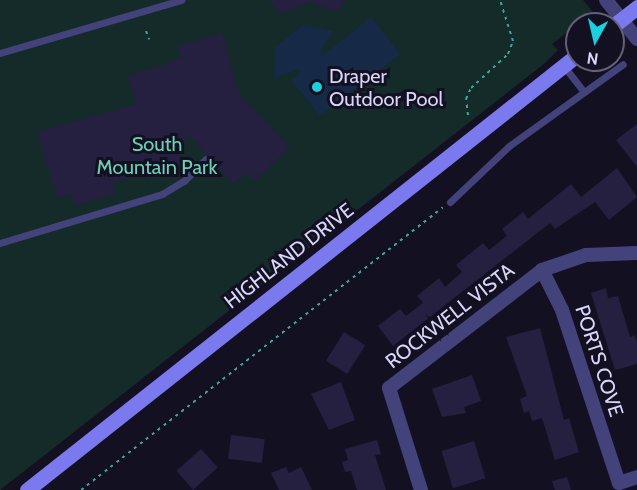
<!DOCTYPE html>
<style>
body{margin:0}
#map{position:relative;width:637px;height:490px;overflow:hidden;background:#131121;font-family:Cabin,sans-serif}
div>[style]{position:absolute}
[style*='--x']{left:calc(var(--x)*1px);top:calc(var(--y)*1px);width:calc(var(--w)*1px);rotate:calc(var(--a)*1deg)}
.green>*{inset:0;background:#142b2a}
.water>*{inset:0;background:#162946}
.building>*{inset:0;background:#251f40;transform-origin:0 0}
.path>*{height:2px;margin-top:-1px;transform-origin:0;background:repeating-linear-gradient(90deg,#3ea69f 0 3px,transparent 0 7.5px)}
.lane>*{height:7px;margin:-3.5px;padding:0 3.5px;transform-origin:3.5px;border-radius:3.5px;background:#43427b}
.street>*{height:14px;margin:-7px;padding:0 7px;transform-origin:7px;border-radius:7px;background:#43427b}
.secondary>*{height:15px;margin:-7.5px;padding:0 7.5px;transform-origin:7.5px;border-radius:7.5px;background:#7b79ee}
.dots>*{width:16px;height:16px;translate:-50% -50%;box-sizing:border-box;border:3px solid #131121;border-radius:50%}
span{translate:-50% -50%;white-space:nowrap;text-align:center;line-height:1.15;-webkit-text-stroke:6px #131121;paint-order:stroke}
.poi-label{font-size:20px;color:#dad6fa}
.left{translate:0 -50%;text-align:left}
.park-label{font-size:20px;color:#6cd1b6}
.street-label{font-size:20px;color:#dad6fa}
.north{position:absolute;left:565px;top:12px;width:60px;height:60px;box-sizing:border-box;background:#131121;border:2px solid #636078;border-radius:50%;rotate:188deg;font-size:16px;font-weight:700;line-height:24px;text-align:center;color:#dad6fa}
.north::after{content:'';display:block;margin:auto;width:21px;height:27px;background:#1dcedf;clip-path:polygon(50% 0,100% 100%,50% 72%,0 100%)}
</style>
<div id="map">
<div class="green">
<i style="clip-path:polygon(0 0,583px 0,593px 12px,552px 44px,558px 50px,545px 63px,0 490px)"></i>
</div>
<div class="water">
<i style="clip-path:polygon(371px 17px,400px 54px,320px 116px,291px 80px,300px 72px,298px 69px,274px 78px,275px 47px,303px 25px,334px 31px,319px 53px,322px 56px)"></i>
</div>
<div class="building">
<i style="clip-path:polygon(269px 0,345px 0,338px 12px,310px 2px,280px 14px)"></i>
<i style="clip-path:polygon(222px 33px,239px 94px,290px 147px,254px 181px,246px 173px,234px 184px,187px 134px,179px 164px,112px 183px,115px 194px,74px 206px,71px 194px,57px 198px,37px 132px,136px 104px,128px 76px,180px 59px,177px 46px)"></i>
<i style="clip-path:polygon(637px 124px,637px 167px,616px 140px)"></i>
<i style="clip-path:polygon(617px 168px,637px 197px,609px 220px,595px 202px,555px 229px,550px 223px,393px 346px,378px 326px,400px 309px,406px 316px,423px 303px,417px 296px,439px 278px,445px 287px,462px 272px,456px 265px,483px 243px,489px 250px,507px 236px,502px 229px,523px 212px,528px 219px,571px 184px,581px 197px)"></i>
<i style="clip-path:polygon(606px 288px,608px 298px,618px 296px,630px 337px,635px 335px,637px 342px,637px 364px,615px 370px,591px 293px)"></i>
<i style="clip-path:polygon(540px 328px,564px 420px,569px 418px,579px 452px,555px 460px,542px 418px,532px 421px,529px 411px,524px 413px,520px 399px,527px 396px,506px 337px)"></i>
<i style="left:344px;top:332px;width:25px;height:34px;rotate:32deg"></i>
<i style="clip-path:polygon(472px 375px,481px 401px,464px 407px,466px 413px,442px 417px,432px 389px)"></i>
<i style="clip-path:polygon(341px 382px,355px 420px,329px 430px,311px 394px)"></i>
<i style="left:231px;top:435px;width:34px;height:24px;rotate:7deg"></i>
<i style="clip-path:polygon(377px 440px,381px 454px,375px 455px,386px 490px,357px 490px,351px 471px,345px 472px,342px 462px,348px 460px,345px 449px)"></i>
<i style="left:474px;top:441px;width:39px;height:34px;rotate:73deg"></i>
<i style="left:201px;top:449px;width:25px;height:33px;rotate:48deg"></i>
<i style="clip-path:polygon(286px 467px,289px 473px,301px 467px,312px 490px,279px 490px,271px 473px)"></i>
<i style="clip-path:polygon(567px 477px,571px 490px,555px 490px,552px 481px)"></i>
</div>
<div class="path">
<i style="--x:146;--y:31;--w:9;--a:69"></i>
<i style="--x:468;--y:115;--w:16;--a:-97"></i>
<i style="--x:466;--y:99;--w:12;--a:-66"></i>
<i style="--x:471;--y:88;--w:50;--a:-42.6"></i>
<i style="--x:508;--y:54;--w:14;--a:-69"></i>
<i style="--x:513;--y:41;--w:43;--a:-107.6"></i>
<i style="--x:81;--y:490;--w:459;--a:-38"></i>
</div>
<div class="lane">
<i style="--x:0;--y:53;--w:189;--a:-16.3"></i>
<i style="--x:563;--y:65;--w:34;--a:52"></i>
<i style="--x:450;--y:202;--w:81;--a:-43.5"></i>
<i style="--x:509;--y:146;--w:140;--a:-35.7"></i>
<i style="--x:0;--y:243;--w:169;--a:-16.8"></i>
<i style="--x:162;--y:194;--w:26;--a:-31"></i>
<i style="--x:184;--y:181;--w:31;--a:-45"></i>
</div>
<div class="street">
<i style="--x:606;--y:0;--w:50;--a:51.5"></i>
<i style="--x:542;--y:270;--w:45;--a:63.4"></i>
<i style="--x:562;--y:310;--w:182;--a:71.8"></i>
<i style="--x:619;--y:483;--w:19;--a:-18"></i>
<i style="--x:421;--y:490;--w:107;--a:-107.4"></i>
<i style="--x:389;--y:388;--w:193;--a:-37.6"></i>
<i style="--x:542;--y:270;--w:46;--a:-18.8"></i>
<i style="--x:586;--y:255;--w:51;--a:-2.2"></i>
</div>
<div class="secondary">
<i style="--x:613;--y:26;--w:31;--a:-38"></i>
<i style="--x:27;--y:490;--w:701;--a:-38.34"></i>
</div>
<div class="dots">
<i style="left:317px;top:87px;background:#1dcedf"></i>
</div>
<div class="poi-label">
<span class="left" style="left:329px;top:88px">Draper<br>Outdoor Pool</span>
</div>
<div class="park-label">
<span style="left:157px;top:156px">South<br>Mountain Park</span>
</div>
<div class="street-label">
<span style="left:289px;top:256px;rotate:-38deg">HIGHLAND DRIVE</span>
<span style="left:450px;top:316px;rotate:-38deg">ROCKWELL VISTA</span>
<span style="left:599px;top:361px;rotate:72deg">PORTS COVE</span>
</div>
<div class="north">N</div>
</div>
